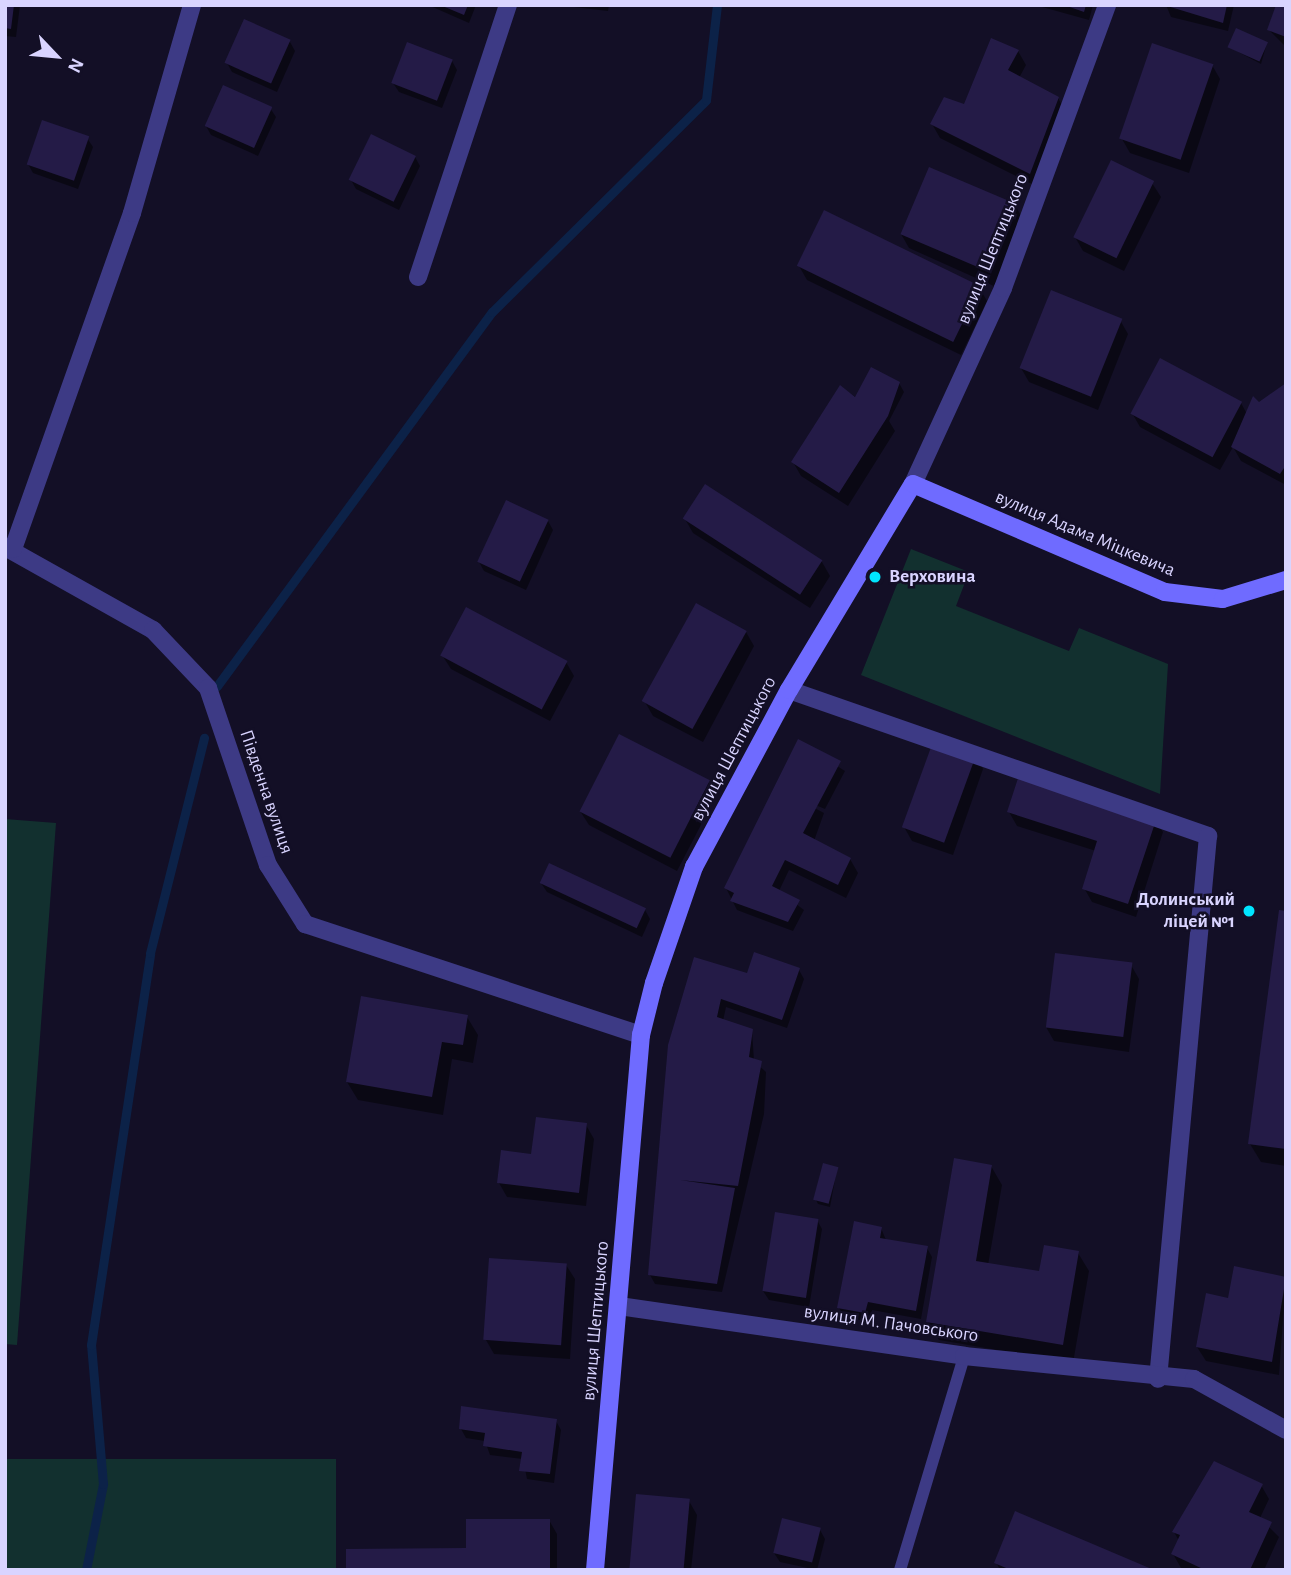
<!DOCTYPE html>
<meta charset="utf-8">
<style>
body{margin:0}
#map{position:relative;width:1291px;height:1575px;overflow:hidden;background:#130f26;font-family:"Alegreya Sans",sans-serif}
div>[style]{position:absolute}
[style*='--x']{left:calc(var(--x)*1px);top:calc(var(--y)*1px);width:calc(var(--w)*1px);rotate:calc(var(--a)*1deg)}
.green>*{inset:0;background:#12302f;transform-origin:0 0}
.shadow>*{inset:0;background:#0007}
.stream>*{height:9px;margin:-4.5px;padding:0 4.5px;transform-origin:4.5px;border-radius:4.5px;background:#0c2248}
.building>*{inset:0;background:#241b47;transform-origin:0 0}
.lane>*{height:12px;margin:-6px;padding:0 6px;transform-origin:6px;border-radius:6px;background:#3d3a85}
.street>*{height:18px;margin:-9px;padding:0 9px;transform-origin:9px;border-radius:9px;background:#3d3a85}
.secondary>*{height:18px;margin:-9px;padding:0 9px;transform-origin:9px;border-radius:9px;background:#6f6bff}
.dots>*{width:19px;height:19px;translate:-50% -50%;box-sizing:border-box;border:4px solid #130f26;border-radius:50%}
span{translate:-50% -50%;white-space:nowrap;text-align:center;line-height:1.15;-webkit-text-stroke:5px #130f26;paint-order:stroke}
.street-label{font-size:19px;color:#d9d4ff}
.poi-label{font-size:19px;color:#d9d4ff;font-weight:700}
.left{translate:0 -50%;text-align:left}
.right{translate:-100% -50%;text-align:right}
.frame{position:absolute;inset:0;border:7px solid #d9d4ff;pointer-events:none}
.north{position:absolute;left:21px;top:21px;width:70px;height:70px;-webkit-text-stroke:5px #130f26;paint-order:stroke;rotate:116deg;font-size:19px;font-weight:700;line-height:28px;text-align:center;color:#d9d4ff}
.north::after{content:'';display:block;margin:auto;width:24px;height:32px;background:#d9d4ff;clip-path:polygon(50% 0,100% 100%,50% 72%,0 100%)}
</style>
<div id="map">
<div class="green">
<i style="clip-path:polygon(911px 549px,969px 572px,956px 606px,1069px 651px,1079px 628px,1168px 664px,1160px 794px,861px 675px)"></i>
<i style="clip-path:polygon(5px 819px,56px 823px,17px 1345px,5px 1344px)"></i>
<i style="left:5px;top:1459px;width:331px;height:111px"></i>
</div>
<div class="shadow">
<i style="clip-path:polygon(5px 5px,20px 5px,16px 37px,5px 36px)"></i>
<i style="clip-path:polygon(428px 5px,476px 5px,469px 23px)"></i>
<i style="clip-path:polygon(557px 5px,609px 5px,608px 11px)"></i>
<i style="clip-path:polygon(1035px 5px,1093px 5px,1089px 20px)"></i>
<i style="clip-path:polygon(1166px 5px,1234px 5px,1228px 31px,1171px 17px)"></i>
<i style="clip-path:polygon(1286px 5px,1286px 47px,1269px 30px)"></i>
<i style="clip-path:polygon(290px 42px,295px 51px,277px 92px,232px 72px,227px 63px)"></i>
<i style="clip-path:polygon(1267px 43px,1261px 64px,1229px 47px)"></i>
<i style="clip-path:polygon(1018px 51px,1026px 65px,1019px 78px,1058px 98px,1066px 112px,1038px 187px,940px 138px,932px 124px,965px 106px)"></i>
<i style="clip-path:polygon(452px 61px,457px 70px,442px 108px,399px 92px,393px 83px)"></i>
<i style="clip-path:polygon(1212px 65px,1220px 79px,1189px 173px,1130px 153px,1122px 139px)"></i>
<i style="clip-path:polygon(270px 108px,276px 117px,258px 156px,211px 135px,206px 126px)"></i>
<i style="clip-path:polygon(87px 138px,93px 147px,78px 189px,33px 173px,28px 164px)"></i>
<i style="clip-path:polygon(415px 157px,420px 166px,399px 210px,356px 189px,351px 180px)"></i>
<i style="clip-path:polygon(1152px 183px,1161px 197px,1124px 271px,1083px 251px,1075px 237px)"></i>
<i style="clip-path:polygon(1016px 207px,1024px 221px,996px 287px,909px 248px,901px 234px)"></i>
<i style="clip-path:polygon(799px 266px,979px 287px,987px 301px,961px 355px,807px 280px)"></i>
<i style="clip-path:polygon(1120px 320px,1128px 334px,1098px 410px,1029px 382px,1021px 368px)"></i>
<i style="clip-path:polygon(899px 383px,904px 392px,889px 421px,895px 431px,848px 506px,801px 476px,793px 462px,840px 387px,857px 398px)"></i>
<i style="clip-path:polygon(1286px 385px,1286px 485px,1241px 461px,1233px 447px,1220px 470px,1140px 427px,1132px 413px,1241px 403px,1247px 414px)"></i>
<i style="clip-path:polygon(706px 486px,822px 562px,830px 576px,810px 608px,693px 533px,685px 519px)"></i>
<i style="clip-path:polygon(548px 521px,553px 530px,526px 590px,484px 571px,479px 562px)"></i>
<i style="clip-path:polygon(746px 632px,754px 646px,703px 742px,653px 716px,645px 702px)"></i>
<i style="clip-path:polygon(442px 655px,566px 662px,574px 676px,550px 721px,451px 669px)"></i>
<i style="clip-path:polygon(799px 742px,845px 771px,825px 809px,782px 791px,824px 813px,814px 841px,850px 859px,858px 873px,846px 898px,789px 870px,779px 891px,804px 910px,793px 931px,737px 910px,726px 888px)"></i>
<i style="clip-path:polygon(975px 755px,983px 769px,953px 855px,912px 841px,904px 827px)"></i>
<i style="clip-path:polygon(708px 782px,716px 796px,677px 871px,589px 825px,580px 811px)"></i>
<i style="clip-path:polygon(1009px 812px,1155px 818px,1163px 832px,1136px 917px,1092px 902px,1084px 888px,1096px 851px,1017px 826px)"></i>
<i style="clip-path:polygon(541px 883px,645px 910px,650px 919px,642px 937px,547px 892px)"></i>
<i style="clip-path:polygon(1286px 913px,1286px 1166px,1261px 1162px,1250px 1144px)"></i>
<i style="clip-path:polygon(695px 959px,748px 975px,799px 970px,804px 979px,787px 1028px,726px 1007px,723px 1021px,752px 1030px,754px 1061px,766px 1072px,764px 1114px,722px 1292px,655px 1284px,650px 1275px)"></i>
<i style="clip-path:polygon(1131px 965px,1139px 979px,1129px 1052px,1054px 1041px,1046px 1027px)"></i>
<i style="clip-path:polygon(467px 1017px,478px 1035px,473px 1063px,452px 1059px,443px 1115px,358px 1100px,347px 1082px)"></i>
<i style="clip-path:polygon(586px 1125px,594px 1139px,586px 1206px,507px 1197px,499px 1183px)"></i>
<i style="clip-path:polygon(991px 1166px,1002px 1185px,988px 1265px,1041px 1273px,1078px 1253px,1089px 1271px,1073px 1363px,939px 1340px,928px 1322px)"></i>
<i style="clip-path:polygon(837px 1169px,830px 1207px,818px 1204px,816px 1200px)"></i>
<i style="clip-path:polygon(817px 1220px,822px 1229px,809px 1307px,769px 1300px,763px 1291px)"></i>
<i style="clip-path:polygon(881px 1228px,886px 1240px,927px 1248px,932px 1257px,921px 1319px,872px 1310px,870px 1322px,844px 1317px,839px 1308px)"></i>
<i style="clip-path:polygon(566px 1265px,575px 1279px,570px 1359px,494px 1354px,486px 1340px)"></i>
<i style="clip-path:polygon(1286px 1278px,1279px 1375px,1206px 1361px,1197px 1347px,1229px 1300px)"></i>
<i style="clip-path:polygon(556px 1421px,561px 1430px,554px 1483px,527px 1479px,523px 1459px,490px 1455px,485px 1441px,466px 1438px,461px 1429px)"></i>
<i style="clip-path:polygon(1261px 1485px,1269px 1499px,1260px 1518px,1279px 1537px,1264px 1570px,1181px 1568px,1173px 1554px,1179px 1541px,1174px 1532px)"></i>
<i style="clip-path:polygon(689px 1501px,697px 1515px,691px 1570px,630px 1570px)"></i>
<i style="clip-path:polygon(549px 1520px,557px 1534px,557px 1570px,348px 1570px,468px 1550px)"></i>
<i style="clip-path:polygon(820px 1530px,825px 1539px,817px 1570px,780px 1562px,774px 1553px)"></i>
<i style="clip-path:polygon(996px 1562px,1150px 1570px,1000px 1570px)"></i>
</div>
<div class="stream">
<i style="--x:217;--y:686;--w:464;--a:-53.7"></i>
<i style="--x:492;--y:312;--w:301;--a:-44.7"></i>
<i style="--x:706;--y:100;--w:96;--a:-83.4"></i>
<i style="--x:86;--y:1570;--w:88;--a:-78.8"></i>
<i style="--x:103;--y:1484;--w:140;--a:-94.9"></i>
<i style="--x:91;--y:1345;--w:396;--a:-81.4"></i>
<i style="--x:150;--y:953;--w:222;--a:-75.9"></i>
</div>
<div class="building">
<i style="clip-path:polygon(5px 5px,14px 5px,11px 29px,5px 28px)"></i>
<i style="clip-path:polygon(440px 5px,468px 5px,464px 15px)"></i>
<i style="clip-path:polygon(1064px 5px,1086px 5px,1084px 12px)"></i>
<i style="clip-path:polygon(1164px 5px,1227px 5px,1223px 23px)"></i>
<i style="clip-path:polygon(1276px 5px,1286px 5px,1286px 37px,1267px 30px)"></i>
<i style="left:244px;top:19px;width:51px;height:48px;rotate:24deg"></i>
<i style="left:1236px;top:28px;width:35px;height:21px;rotate:24deg"></i>
<i style="clip-path:polygon(991px 38px,1019px 50px,1008px 70px,1059px 97px,1030px 174px,930px 124px,944px 97px,964px 104px)"></i>
<i style="left:407px;top:42px;width:49px;height:44px;rotate:21deg"></i>
<i style="left:1152px;top:43px;width:65px;height:101px;rotate:19deg"></i>
<i style="left:223px;top:85px;width:54px;height:45px;rotate:24deg"></i>
<i style="left:42px;top:120px;width:50px;height:47px;rotate:19deg"></i>
<i style="left:371px;top:134px;width:50px;height:51px;rotate:26deg"></i>
<i style="left:1111px;top:160px;width:48px;height:86px;rotate:26deg"></i>
<i style="left:929px;top:167px;width:96px;height:73px;rotate:23deg"></i>
<i style="left:824px;top:210px;width:174px;height:62px;rotate:26deg"></i>
<i style="left:1051px;top:290px;width:77px;height:84px;rotate:22deg"></i>
<i style="left:1160px;top:358px;width:93px;height:63px;rotate:28deg"></i>
<i style="clip-path:polygon(871px 367px,900px 382px,888px 416px,839px 493px,791px 462px,840px 385px,855px 397px)"></i>
<i style="clip-path:polygon(1286px 383px,1286px 465px,1280px 474px,1231px 447px,1253px 396px,1259px 402px)"></i>
<i style="left:705px;top:484px;width:140px;height:41px;rotate:33deg"></i>
<i style="left:506px;top:500px;width:47px;height:68px;rotate:25deg"></i>
<i style="left:696px;top:603px;width:58px;height:112px;rotate:29deg"></i>
<i style="left:466px;top:607px;width:115px;height:55px;rotate:28deg"></i>
<i style="left:619px;top:734px;width:102px;height:87px;rotate:27deg"></i>
<i style="clip-path:polygon(798px 739px,841px 761px,803px 833px,851px 858px,838px 885px,785px 860px,772px 886px,800px 900px,788px 922px,730px 901px,734px 893px,724px 888px)"></i>
<i style="left:934px;top:739px;width:45px;height:94px;rotate:20deg"></i>
<i style="clip-path:polygon(1020px 772px,1157px 817px,1128px 904px,1082px 889px,1097px 841px,1007px 812px)"></i>
<i style="left:549px;top:863px;width:107px;height:22px;rotate:25deg"></i>
<i style="clip-path:polygon(1279px 910px,1286px 911px,1286px 1149px,1248px 1144px)"></i>
<i style="clip-path:polygon(754px 952px,800px 968px,782px 1020px,721px 999px,717px 1017px,753px 1029px,749px 1057px,762px 1061px,738px 1186px,680px 1180px,735px 1188px,717px 1284px,648px 1275px,668px 1045px,694px 957px,747px 973px)"></i>
<i style="left:1055px;top:953px;width:78px;height:75px;rotate:7deg"></i>
<i style="clip-path:polygon(361px 996px,468px 1015px,463px 1045px,442px 1042px,432px 1097px,346px 1082px)"></i>
<i style="clip-path:polygon(536px 1117px,587px 1123px,579px 1193px,497px 1183px,501px 1150px,531px 1154px)"></i>
<i style="clip-path:polygon(954px 1158px,992px 1165px,976px 1261px,1039px 1271px,1044px 1245px,1079px 1251px,1063px 1345px,926px 1322px)"></i>
<i style="left:823px;top:1163px;width:16px;height:38px;rotate:15deg"></i>
<i style="left:775px;top:1212px;width:44px;height:80px;rotate:9deg"></i>
<i style="clip-path:polygon(854px 1221px,882px 1227px,880px 1238px,928px 1246px,916px 1311px,868px 1302px,865px 1313px,837px 1308px)"></i>
<i style="left:489px;top:1258px;width:78px;height:82px;rotate:4deg"></i>
<i style="clip-path:polygon(1234px 1266px,1286px 1277px,1272px 1362px,1196px 1347px,1206px 1293px,1228px 1298px)"></i>
<i style="clip-path:polygon(461px 1406px,557px 1419px,550px 1474px,519px 1471px,522px 1452px,483px 1446px,485px 1433px,459px 1429px)"></i>
<i style="clip-path:polygon(1214px 1461px,1263px 1484px,1249px 1512px,1272px 1522px,1250px 1570px,1205px 1570px,1171px 1554px,1180px 1535px,1172px 1532px)"></i>
<i style="left:636px;top:1494px;width:54px;height:76px;rotate:5deg"></i>
<i style="clip-path:polygon(1015px 1511px,1154px 1570px,1011px 1570px,994px 1563px)"></i>
<i style="left:782px;top:1518px;width:40px;height:36px;rotate:14deg"></i>
<i style="clip-path:polygon(466px 1519px,550px 1519px,550px 1570px,346px 1570px,346px 1549px,466px 1548px)"></i>
</div>
<div class="lane">
<i style="--x:900;--y:1570;--w:223;--a:-73.3"></i>
</div>
<div class="street">
<i style="--x:418;--y:277;--w:287;--a:-71.7"></i>
<i style="--x:913;--y:484;--w:216;--a:-65.3"></i>
<i style="--x:1003;--y:288;--w:302;--a:-69.8"></i>
<i style="--x:5;--y:547;--w:170;--a:29.3"></i>
<i style="--x:153;--y:630;--w:80;--a:46.5"></i>
<i style="--x:208;--y:688;--w:187;--a:71.3"></i>
<i style="--x:268;--y:865;--w:70;--a:57.9"></i>
<i style="--x:305;--y:924;--w:354;--a:18.3"></i>
<i style="--x:13;--y:549;--w:356;--a:-70.5"></i>
<i style="--x:132;--y:213;--w:216;--a:-73.9"></i>
<i style="--x:789;--y:690;--w:444;--a:19.2"></i>
<i style="--x:1208;--y:836;--w:545;--a:95.26"></i>
<i style="--x:619;--y:1306;--w:349;--a:8.2"></i>
<i style="--x:964;--y:1356;--w:231;--a:5.7"></i>
<i style="--x:1194;--y:1379;--w:105;--a:29"></i>
</div>
<div class="secondary">
<i style="--x:595;--y:1570;--w:537;--a:-85.09"></i>
<i style="--x:641;--y:1035;--w:54;--a:-76"></i>
<i style="--x:654;--y:983;--w:123;--a:-71"></i>
<i style="--x:694;--y:867;--w:201;--a:-61.8"></i>
<i style="--x:789;--y:690;--w:240;--a:-59"></i>
<i style="--x:913;--y:484;--w:274;--a:23.2"></i>
<i style="--x:1165;--y:592;--w:58;--a:6.9"></i>
<i style="--x:1223;--y:599;--w:66;--a:-16.8"></i>
</div>
<div class="dots">
<i style="left:875px;top:577px;background:#00e5ff"></i>
<i style="left:1249px;top:911px;background:#00e5ff"></i>
</div>
<div class="street-label">
<span style="left:993px;top:249px;rotate:-68deg">вулиця Шептицького</span>
<span style="left:1085px;top:534px;rotate:23deg">вулиця Адама Міцкевича</span>
<span style="left:734px;top:749px;rotate:-62deg">вулиця Шептицького</span>
<span style="left:266px;top:792px;rotate:71deg">Південна вулиця</span>
<span style="left:596px;top:1321px;rotate:-85deg">вулиця Шептицького</span>
<span style="left:891px;top:1324px;rotate:8deg">вулиця М. Пачовського</span>
</div>
<div class="poi-label">
<span class="left" style="left:889px;top:577px">Верховина</span>
<span class="right" style="left:1235px;top:911px">Долинський<br>ліцей №1</span>
</div>
<div class="frame"></div>
<div class="north">N</div>
</div>
